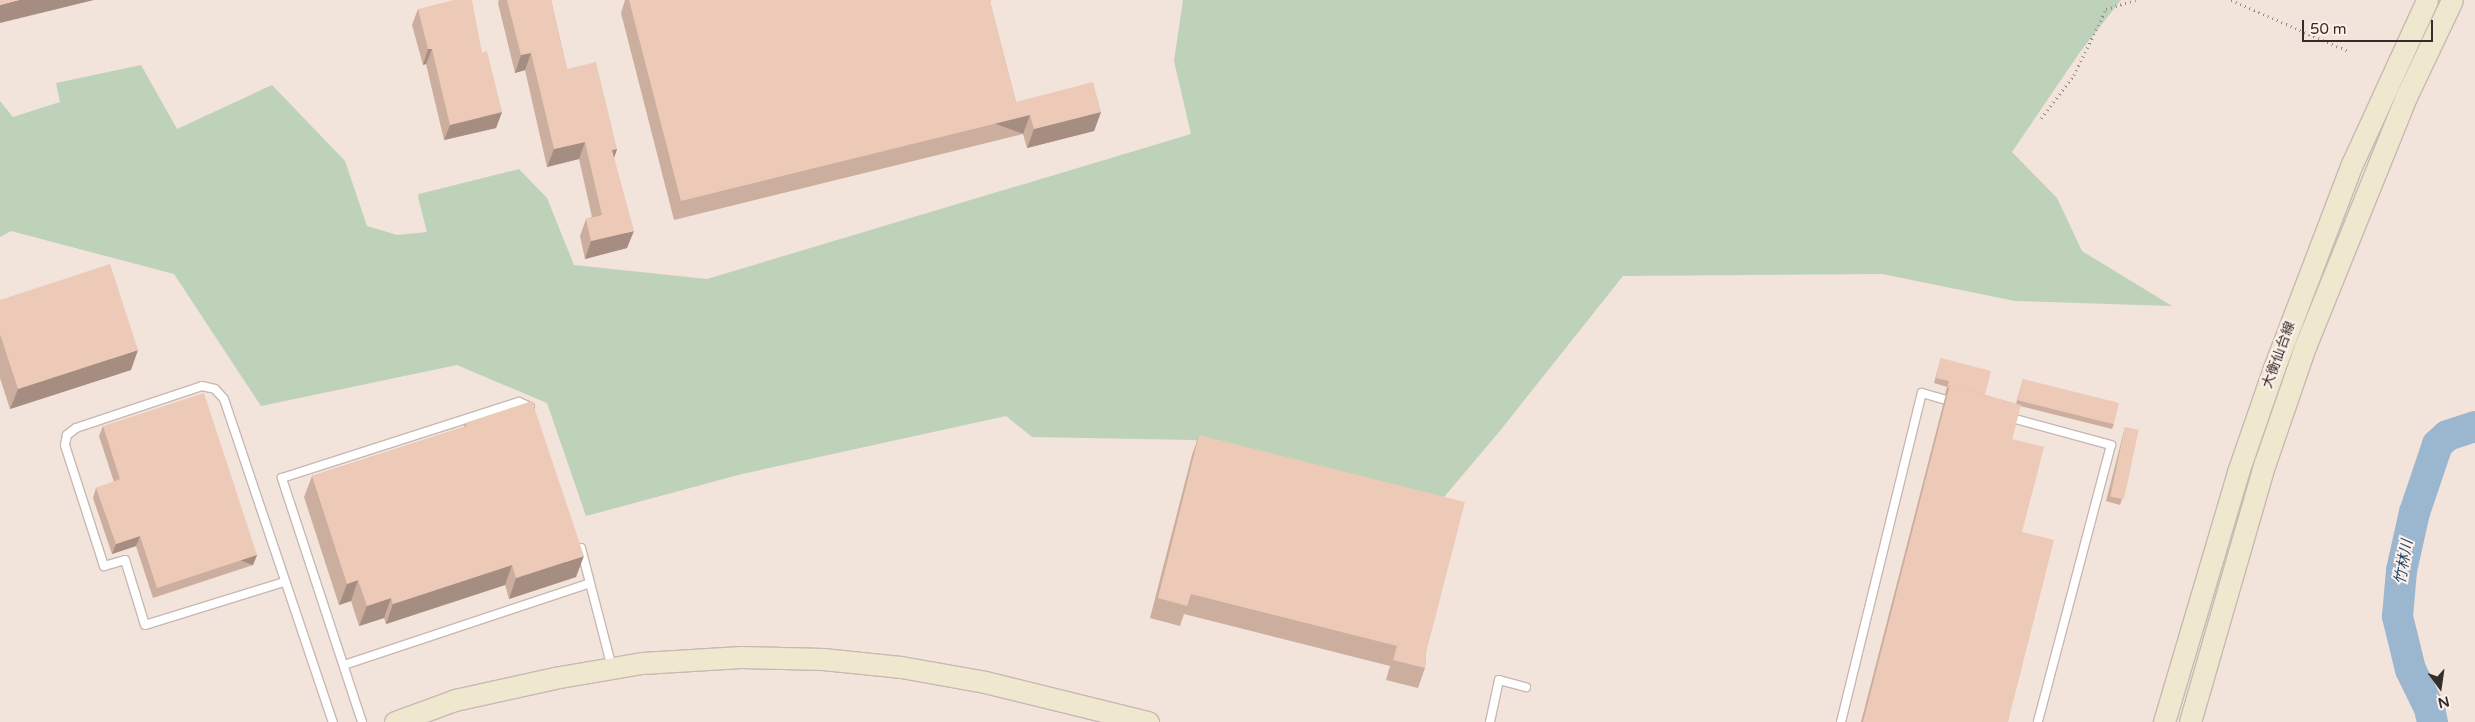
<!DOCTYPE html>
<meta charset="utf-8">
<style>
body{margin:0}
#map{position:relative;width:2475px;height:722px;overflow:hidden;background:#f2e3db;font-family:"Varela Round","Noto Sans JP",sans-serif}
div>[style]{position:absolute}
[style*='--x']{left:calc(var(--x)*1px);top:calc(var(--y)*1px);width:calc(var(--w)*1px);rotate:calc(var(--a)*1deg)}
.green>*{inset:0;background:#bdd2b9}
.river>*{height:31px;margin:-15.5px;padding:0 15.5px;transform-origin:15.5px;border-radius:15.5px;background:#9bb6cf}
.path>*{height:3px;margin-top:-1.5px;transform-origin:0;background:repeating-linear-gradient(90deg,#958b85 0 1px,transparent 0 5px)}
.roads{filter:drop-shadow(1px 0 #c7b9b2) drop-shadow(-1px 0 #c7b9b2) drop-shadow(0 1px #c7b9b2) drop-shadow(0 -1px #c7b9b2)}
.lane>*{height:8px;margin:-4px;padding:0 4px;transform-origin:4px;border-radius:4px;background:#fff}
.secondary>*{height:21px;margin:-10.5px;padding:0 10.5px;transform-origin:10.5px;border-radius:10.5px;background:#efe7ce}
.wall>*{inset:0;background:#ccae9e}
.shaded-wall>*{inset:0;background:#a68d81;transform-origin:0 0}
.building>*{inset:0;background:#edcab8;transform-origin:0 0}
span{translate:-50% -50%;white-space:nowrap;text-align:center;line-height:1.15;-webkit-text-stroke:4px #fff0e9;paint-order:stroke}
.street-label{font-size:14px;color:#332e2b}
.water-label{font-size:15px;color:#174366;font-style:italic}
.north{position:absolute;left:2415px;top:662px;width:50px;height:50px;-webkit-text-stroke:4px #fff0e9;paint-order:stroke;rotate:166deg;font-size:14px;font-weight:700;line-height:20px;text-align:center;color:#332e2b}
.north::after{content:'';display:block;margin:auto;width:18px;height:22px;background:#332e2b;clip-path:polygon(50% 0,100% 100%,50% 72%,0 100%)}
.scale{position:absolute;left:2302px;top:20px;width:131px;height:22px;box-sizing:border-box;border:2px solid #332e2b;border-top:0;padding-left:6px;font-size:15px;line-height:18px;white-space:nowrap;color:#332e2b;-webkit-text-stroke:4px #fff0e9;paint-order:stroke}
</style>
<div id="map">
<div class="green">
<i style="clip-path:polygon(1183px 0,2121px 0,2080px 52px,2012px 152px,2057px 198px,2082px 251px,2172px 306px,2015px 301px,1882px 274px,1623px 276px,1499px 432px,1444px 497px,1194px 440px,1032px 437px,1006px 416px,742px 474px,586px 516px,547px 403px,457px 365px,261px 406px,174px 274px,11px 231px,0 237px,0 101px,13px 117px,60px 102px,56px 83px,141px 65px,177px 129px,272px 85px,345px 161px,367px 226px,397px 235px,427px 232px,418px 197px,419px 194px,519px 169px,547px 198px,574px 265px,707px 279px,1191px 134px,1174px 61px)"></i>
</div>
<div class="river">
<i style="--x:2432;--y:722;--w:14;--a:-102"></i>
<i style="--x:2429;--y:708;--w:43;--a:-116"></i>
<i style="--x:2410;--y:669;--w:55;--a:-103.8"></i>
<i style="--x:2397;--y:616;--w:46;--a:-85"></i>
<i style="--x:2401;--y:570;--w:59;--a:-77.4"></i>
<i style="--x:2414;--y:512;--w:72;--a:-71.3"></i>
<i style="--x:2437;--y:444;--w:13;--a:-42"></i>
<i style="--x:2447;--y:435;--w:29;--a:-18"></i>
</div>
<div class="path">
<i style="--x:2231;--y:0;--w:128;--a:23.6"></i>
<i style="--x:2041;--y:118;--w:54;--a:-52.5"></i>
<i style="--x:2074;--y:75;--w:73;--a:-64.1"></i>
<i style="--x:2106;--y:9;--w:31;--a:-17"></i>
</div>
<div class="roads">
<div class="lane">
<i style="--x:2008;--y:417;--w:107;--a:15.2"></i>
<i style="--x:2111;--y:445;--w:286;--a:104.8"></i>
<i style="--x:581;--y:548;--w:124;--a:75.5"></i>
<i style="--x:284;--y:582;--w:145;--a:162.8"></i>
<i style="--x:145;--y:625;--w:68;--a:-107.1"></i>
<i style="--x:125;--y:560;--w:22;--a:164"></i>
<i style="--x:104;--y:566;--w:127;--a:-107.9"></i>
<i style="--x:65;--y:445;--w:10;--a:-79"></i>
<i style="--x:67;--y:435;--w:11;--a:-38"></i>
<i style="--x:76;--y:428;--w:133;--a:-18.4"></i>
<i style="--x:202;--y:386;--w:13;--a:13"></i>
<i style="--x:215;--y:389;--w:13;--a:48"></i>
<i style="--x:224;--y:399;--w:341;--a:71.4"></i>
<i style="--x:344;--y:665;--w:259;--a:-18.4"></i>
<i style="--x:362;--y:722;--w:257;--a:-108.2"></i>
<i style="--x:282;--y:478;--w:249;--a:-17.8"></i>
<i style="--x:519;--y:402;--w:12;--a:24"></i>
<i style="--x:1490;--y:722;--w:43;--a:-77.9"></i>
<i style="--x:1499;--y:680;--w:28;--a:15"></i>
<i style="--x:1841;--y:722;--w:339;--a:-76.2"></i>
<i style="--x:1922;--y:393;--w:32;--a:16"></i>
</div>
<div class="secondary">
<i style="--x:395;--y:722;--w:64;--a:-20.1"></i>
<i style="--x:455;--y:700;--w:101;--a:-12.5"></i>
<i style="--x:554;--y:678;--w:89;--a:-9.7"></i>
<i style="--x:642;--y:663;--w:99;--a:-3.5"></i>
<i style="--x:741;--y:657;--w:82;--a:1.4"></i>
<i style="--x:823;--y:659;--w:78;--a:5.9"></i>
<i style="--x:901;--y:667;--w:85;--a:10.1"></i>
<i style="--x:985;--y:682;--w:168;--a:13.8"></i>
<i style="--x:2164;--y:722;--w:261;--a:-73.5"></i>
<i style="--x:2238;--y:472;--w:110;--a:-70.9"></i>
<i style="--x:2274;--y:368;--w:218;--a:-69.1"></i>
<i style="--x:2352;--y:164;--w:180;--a:-65.4"></i>
<i style="--x:2190;--y:722;--w:270;--a:-73.9"></i>
<i style="--x:2265;--y:463;--w:123;--a:-71"></i>
<i style="--x:2305;--y:347;--w:270;--a:-68"></i>
<i style="--x:2406;--y:97;--w:107;--a:-64.6"></i>
</div>
</div>
<div class="wall">
<i style="clip-path:polygon(499px 0,551px 0,567px 69px,617px 149px,614px 158px,627px 248px,585px 259px,580px 236px,586px 219px,592px 217px,579px 159px,547px 167px,525px 70px,515px 73px,498px 3px)"></i>
<i style="clip-path:polygon(625px 0,991px 0,990px 2px,1016px 102px,1101px 112px,1094px 131px,1027px 148px,1023px 134px,674px 220px,621px 13px)"></i>
<i style="clip-path:polygon(418px 9px,482px 53px,502px 112px,496px 128px,444px 140px,426px 64px,423px 65px,412px 25px)"></i>
<i style="clip-path:polygon(0 300px,131px 370px,10px 409px,0 378px)"></i>
<i style="clip-path:polygon(1941px 358px,1985px 395px,2016px 404px,2023px 379px,2114px 424px,2112px 429px,2020px 406px,2012px 439px,2022px 532px,2008px 722px,1861px 722px,1943px 405px,1946px 394px,1945px 394px,1947px 387px,1934px 383px)"></i>
<i style="clip-path:polygon(465px 423px,576px 577px,509px 599px,505px 585px,386px 624px,384px 618px,359px 626px,351px 601px,339px 605px,304px 497px,312px 476px,464px 427px)"></i>
<i style="clip-path:polygon(103px 426px,257px 555px,253px 565px,153px 598px,136px 546px,112px 554px,93px 498px,96px 488px,114px 482px,99px 436px)"></i>
<i style="clip-path:polygon(2125px 427px,2122px 499px,2120px 505px,2106px 501px)"></i>
<i style="clip-path:polygon(1199px 435px,1426px 653px,1425px 668px,1418px 688px,1386px 680px,1390px 666px,1184px 614px,1180px 626px,1150px 618px,1192px 455px)"></i>
</div>
<div class="shaded-wall">
<i style="clip-path:polygon(19px 0,94px 0,0 23px,0 5px)"></i>
<i style="clip-path:polygon(428px 49px,432px 49px,426px 64px,423px 65px)"></i>
<i style="clip-path:polygon(531px 53px,525px 70px,515px 73px,521px 55px)"></i>
<i style="clip-path:polygon(502px 112px,496px 128px,444px 140px,450px 125px)"></i>
<i style="clip-path:polygon(1101px 112px,1094px 131px,1027px 148px,1034px 129px)"></i>
<i style="left:1030px;top:115px;width:20px;height:359px;rotate:110deg"></i>
<i style="clip-path:polygon(585px 142px,579px 159px,547px 167px,554px 149px)"></i>
<i style="clip-path:polygon(617px 149px,611px 167px,612px 150px)"></i>
<i style="clip-path:polygon(634px 231px,627px 248px,585px 259px,591px 241px)"></i>
<i style="clip-path:polygon(138px 350px,131px 370px,10px 409px,18px 389px)"></i>
<i style="clip-path:polygon(140px 536px,136px 546px,112px 554px,116px 544px)"></i>
<i style="left:257px;top:555px;width:11px;height:105px;rotate:112deg"></i>
<i style="clip-path:polygon(584px 556px,576px 577px,509px 599px,516px 578px)"></i>
<i style="clip-path:polygon(512px 565px,505px 585px,386px 624px,393px 604px)"></i>
<i style="clip-path:polygon(358px 580px,351px 601px,339px 605px,347px 584px)"></i>
<i style="clip-path:polygon(391px 598px,384px 618px,359px 626px,367px 606px)"></i>
</div>
<div class="building">
<i style="clip-path:polygon(0 0,19px 0,0 5px)"></i>
<i style="clip-path:polygon(454px 0,472px 0,482px 53px,487px 51px,502px 112px,450px 125px,432px 49px,428px 49px,418px 9px)"></i>
<i style="clip-path:polygon(507px 0,551px 0,567px 69px,596px 62px,617px 149px,612px 150px,634px 231px,591px 241px,586px 219px,602px 215px,585px 142px,554px 149px,531px 53px,521px 55px)"></i>
<i style="clip-path:polygon(629px 0,990px 0,1016px 102px,1093px 82px,1101px 112px,1034px 129px,1030px 115px,681px 201px)"></i>
<i style="clip-path:polygon(110px 264px,138px 350px,18px 389px,0 334px,0 300px)"></i>
<i style="clip-path:polygon(1941px 358px,1991px 371px,1985px 395px,1950px 385px,1948px 388px,1947px 388px,1949px 381px,1936px 378px)"></i>
<i style="left:2023px;top:379px;width:99px;height:22px;rotate:14deg"></i>
<i style="clip-path:polygon(1950px 385px,2021px 405px,2012px 439px,2044px 447px,2022px 532px,2054px 540px,2008px 722px,1863px 722px)"></i>
<i style="clip-path:polygon(204px 393px,257px 555px,157px 588px,140px 536px,116px 544px,96px 488px,120px 479px,103px 426px)"></i>
<i style="clip-path:polygon(532px 401px,584px 556px,516px 578px,512px 565px,393px 604px,391px 598px,367px 606px,358px 580px,347px 584px,312px 476px,467px 426px,465px 423px)"></i>
<i style="left:2125px;top:427px;width:14px;height:71px;rotate:12deg"></i>
<i style="clip-path:polygon(1199px 435px,1465px 502px,1426px 653px,1425px 668px,1393px 660px,1397px 646px,1191px 594px,1187px 606px,1158px 598px)"></i>
</div>
<div class="street-label">
<span style="left:2279px;top:355px;rotate:-70deg">大衡仙台線</span>
</div>
<div class="water-label">
<span style="left:2404px;top:562px;rotate:-80deg">竹林川</span>
</div>
<div class="north">N</div>
<div class="scale">50 m</div>
</div>
